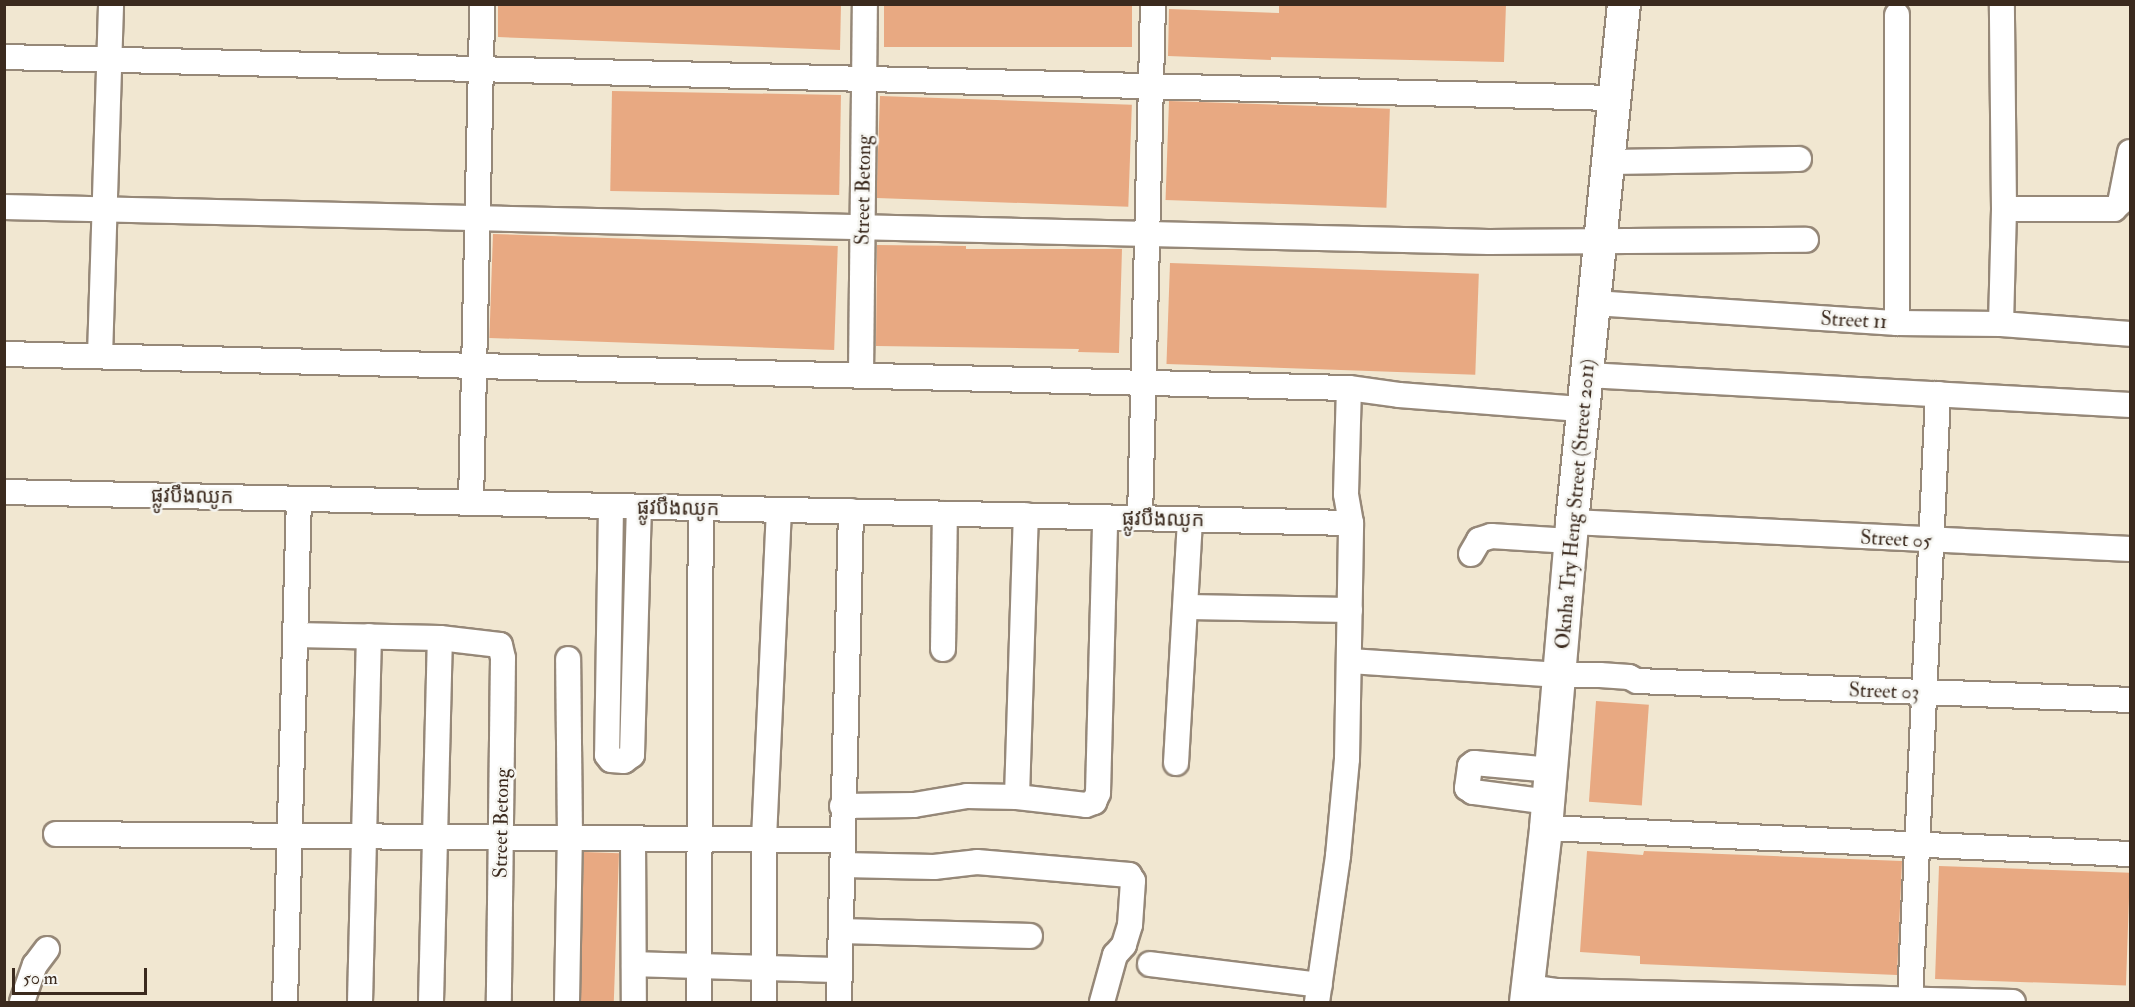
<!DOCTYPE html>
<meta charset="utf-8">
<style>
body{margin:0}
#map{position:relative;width:2135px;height:1007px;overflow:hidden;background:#f1e7d1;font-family:"IM FELL Double Pica","Noto Sans Khmer",serif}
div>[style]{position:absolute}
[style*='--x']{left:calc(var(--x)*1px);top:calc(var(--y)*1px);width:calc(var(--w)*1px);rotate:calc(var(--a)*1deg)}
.building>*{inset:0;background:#e8a982;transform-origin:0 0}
.roads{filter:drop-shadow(2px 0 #968878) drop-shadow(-2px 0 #968878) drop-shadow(0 2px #968878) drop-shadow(0 -2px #968878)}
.minor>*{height:24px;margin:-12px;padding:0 12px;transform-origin:12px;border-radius:12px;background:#fff}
.major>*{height:32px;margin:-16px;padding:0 16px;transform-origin:16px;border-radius:16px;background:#fff}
span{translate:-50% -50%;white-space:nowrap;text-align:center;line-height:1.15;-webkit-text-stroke:5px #f6f6f2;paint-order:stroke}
.street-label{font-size:20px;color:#3b2a1e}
.frame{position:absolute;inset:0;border:6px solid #3b2a1e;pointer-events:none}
.scale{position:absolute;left:12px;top:968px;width:135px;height:27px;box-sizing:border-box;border:3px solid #3b2a1e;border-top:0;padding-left:8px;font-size:18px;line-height:21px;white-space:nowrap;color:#3b2a1e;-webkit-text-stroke:4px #f6f6f2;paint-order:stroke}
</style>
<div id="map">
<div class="building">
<i style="clip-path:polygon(498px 4px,841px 4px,840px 50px,498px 37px)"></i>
<i style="left:884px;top:4px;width:248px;height:43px"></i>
<i style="clip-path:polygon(1279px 4px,1506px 4px,1504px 62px,1271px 57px,1271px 60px,1168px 56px,1169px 9px,1279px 13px)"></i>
<i style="left:612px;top:91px;width:229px;height:100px;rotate:1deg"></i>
<i style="left:880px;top:96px;width:252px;height:102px;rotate:2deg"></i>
<i style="left:1169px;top:101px;width:221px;height:99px;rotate:2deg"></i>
<i style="left:493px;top:234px;width:345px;height:104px;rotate:2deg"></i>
<i style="clip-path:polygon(877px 245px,966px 246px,966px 249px,1122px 249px,1119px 353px,1078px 352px,1079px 349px,876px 346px)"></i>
<i style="left:1170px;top:263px;width:309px;height:101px;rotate:2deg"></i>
<i style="left:1596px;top:701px;width:53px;height:101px;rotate:4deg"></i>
<i style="clip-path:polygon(1587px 851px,1643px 855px,1644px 851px,1902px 861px,1897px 975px,1640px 964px,1640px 956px,1580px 952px)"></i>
<i style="left:584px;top:852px;width:35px;height:149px;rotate:2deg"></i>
<i style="left:1939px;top:866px;width:191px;height:113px;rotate:2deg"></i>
</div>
<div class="roads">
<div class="minor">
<i style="--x:4;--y:57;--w:1611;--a:1.46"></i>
<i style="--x:1608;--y:162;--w:191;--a:-0.9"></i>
<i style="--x:4;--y:207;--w:1485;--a:1.35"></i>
<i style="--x:1489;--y:242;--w:317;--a:-0.4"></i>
<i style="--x:2004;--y:209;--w:110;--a:0"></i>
<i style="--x:2114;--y:209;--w:8;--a:-45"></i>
<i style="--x:2120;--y:203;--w:52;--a:-78.9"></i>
<i style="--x:1594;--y:303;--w:304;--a:3.8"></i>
<i style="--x:1897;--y:323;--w:104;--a:0.6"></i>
<i style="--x:2001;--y:324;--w:129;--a:4.4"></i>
<i style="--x:1897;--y:323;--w:308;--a:-90"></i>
<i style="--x:2001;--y:324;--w:115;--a:-88.5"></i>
<i style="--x:2004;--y:209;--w:205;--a:-90.6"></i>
<i style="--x:4;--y:354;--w:1345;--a:1.45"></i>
<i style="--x:1349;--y:388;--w:50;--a:8"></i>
<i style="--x:1399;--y:395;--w:185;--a:4.4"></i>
<i style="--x:100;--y:356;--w:352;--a:-88.2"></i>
<i style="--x:861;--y:375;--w:371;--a:-89.4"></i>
<i style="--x:1587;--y:375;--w:544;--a:3.16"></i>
<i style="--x:4;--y:492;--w:1347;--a:1.32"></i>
<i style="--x:471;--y:503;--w:499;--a:-88.7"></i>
<i style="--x:611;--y:507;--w:248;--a:90.9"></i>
<i style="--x:607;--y:755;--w:6;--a:51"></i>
<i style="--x:611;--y:760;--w:13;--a:4"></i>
<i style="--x:624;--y:761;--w:10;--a:-37"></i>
<i style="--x:632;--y:755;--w:248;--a:-88.4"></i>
<i style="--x:1140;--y:518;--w:514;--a:-88.55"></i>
<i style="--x:1572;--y:522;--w:559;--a:2.77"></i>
<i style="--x:1471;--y:554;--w:16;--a:-60"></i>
<i style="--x:1479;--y:540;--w:13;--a:-18"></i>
<i style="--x:1491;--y:536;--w:79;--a:3.6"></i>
<i style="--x:1187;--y:607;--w:163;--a:1.1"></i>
<i style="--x:295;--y:635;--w:145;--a:1.2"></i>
<i style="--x:440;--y:638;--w:60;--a:6.7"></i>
<i style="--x:500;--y:645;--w:13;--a:77"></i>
<i style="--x:503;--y:658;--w:344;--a:90.7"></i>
<i style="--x:943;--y:649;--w:135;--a:-89.2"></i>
<i style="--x:1350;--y:661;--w:210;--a:3.8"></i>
<i style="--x:1560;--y:675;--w:40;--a:0"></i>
<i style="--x:1600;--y:675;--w:29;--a:4"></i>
<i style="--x:1629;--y:677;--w:9;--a:27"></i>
<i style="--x:1637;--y:681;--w:493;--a:2.2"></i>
<i style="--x:1176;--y:763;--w:244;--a:-86.7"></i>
<i style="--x:1017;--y:797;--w:282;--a:-88.2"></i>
<i style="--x:1549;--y:802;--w:77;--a:-172.5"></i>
<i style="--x:1473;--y:792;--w:7;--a:-146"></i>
<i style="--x:1467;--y:788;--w:22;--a:-82"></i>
<i style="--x:1470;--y:766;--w:5;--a:-37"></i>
<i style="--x:1474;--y:763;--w:78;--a:5.1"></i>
<i style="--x:842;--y:806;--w:72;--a:-0.8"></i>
<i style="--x:914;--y:805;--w:54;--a:-9.6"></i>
<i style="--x:967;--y:796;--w:50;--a:1.1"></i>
<i style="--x:1017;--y:797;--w:69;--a:6.6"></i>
<i style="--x:1086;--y:805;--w:9;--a:-21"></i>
<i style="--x:1094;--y:802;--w:10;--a:-66"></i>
<i style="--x:1098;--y:793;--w:276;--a:-88.5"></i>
<i style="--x:1546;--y:828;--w:585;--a:2.55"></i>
<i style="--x:56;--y:834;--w:786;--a:0.44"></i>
<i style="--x:633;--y:838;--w:164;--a:89.7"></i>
<i style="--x:843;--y:865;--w:91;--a:1.3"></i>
<i style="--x:934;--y:867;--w:43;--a:-6.6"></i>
<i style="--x:977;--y:862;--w:153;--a:4.9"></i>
<i style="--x:1129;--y:875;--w:7;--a:56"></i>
<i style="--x:1133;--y:881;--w:44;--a:93.9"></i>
<i style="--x:1130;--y:925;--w:21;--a:107"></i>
<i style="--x:1124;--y:945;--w:13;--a:132"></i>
<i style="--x:1115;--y:955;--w:49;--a:105.5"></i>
<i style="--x:842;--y:931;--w:188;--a:1.5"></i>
<i style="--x:634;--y:964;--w:206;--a:1.7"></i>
<i style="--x:1150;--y:964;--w:171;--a:7"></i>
<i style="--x:1528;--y:987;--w:30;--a:8"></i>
<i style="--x:1558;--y:991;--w:455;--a:1.4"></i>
<i style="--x:1910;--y:1000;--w:607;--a:-87.35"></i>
<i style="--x:22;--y:1002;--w:39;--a:-71"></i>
<i style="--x:35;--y:965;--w:20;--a:-53"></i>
<i style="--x:285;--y:1002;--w:503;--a:-88.41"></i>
<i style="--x:360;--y:1002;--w:366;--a:-88.6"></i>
<i style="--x:431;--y:1002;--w:364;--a:-88.6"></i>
<i style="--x:567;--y:1002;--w:164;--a:-89"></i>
<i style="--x:570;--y:838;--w:179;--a:-90.6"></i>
<i style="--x:699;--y:1002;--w:494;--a:-89.8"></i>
<i style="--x:764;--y:1002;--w:163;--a:-90"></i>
<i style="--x:764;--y:839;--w:329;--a:-87.4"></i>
<i style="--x:839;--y:1002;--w:491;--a:-88.6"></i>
<i style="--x:1317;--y:1002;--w:148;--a:-81.8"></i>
<i style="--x:1338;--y:856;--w:97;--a:-84.7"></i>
<i style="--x:1347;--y:759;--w:236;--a:-89"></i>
<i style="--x:1351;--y:523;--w:29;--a:-100"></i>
<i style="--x:1346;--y:494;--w:106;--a:-88.4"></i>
</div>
<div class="major">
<i style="--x:1526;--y:1002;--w:175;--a:-83.4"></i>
<i style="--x:1546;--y:828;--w:307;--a:-85.1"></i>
<i style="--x:1572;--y:522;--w:521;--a:-84.27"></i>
</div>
</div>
<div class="street-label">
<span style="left:863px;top:190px;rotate:-89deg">Street Betong</span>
<span style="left:1854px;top:320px;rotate:3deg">Street 11</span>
<span style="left:192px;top:496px;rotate:1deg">ផ្លូវបឹងឈូក</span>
<span style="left:1575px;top:504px;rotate:-85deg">Oknha Try Heng Street (Street 2011)</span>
<span style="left:678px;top:508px;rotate:1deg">ផ្លូវបឹងឈូក</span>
<span style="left:1163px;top:519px;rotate:1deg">ផ្លូវបឹងឈូក</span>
<span style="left:1896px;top:539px;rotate:3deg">Street 05</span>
<span style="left:1884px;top:691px;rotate:2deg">Street 03</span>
<span style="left:501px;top:823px;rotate:-89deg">Street Betong</span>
</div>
<div class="frame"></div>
<div class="scale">50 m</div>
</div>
